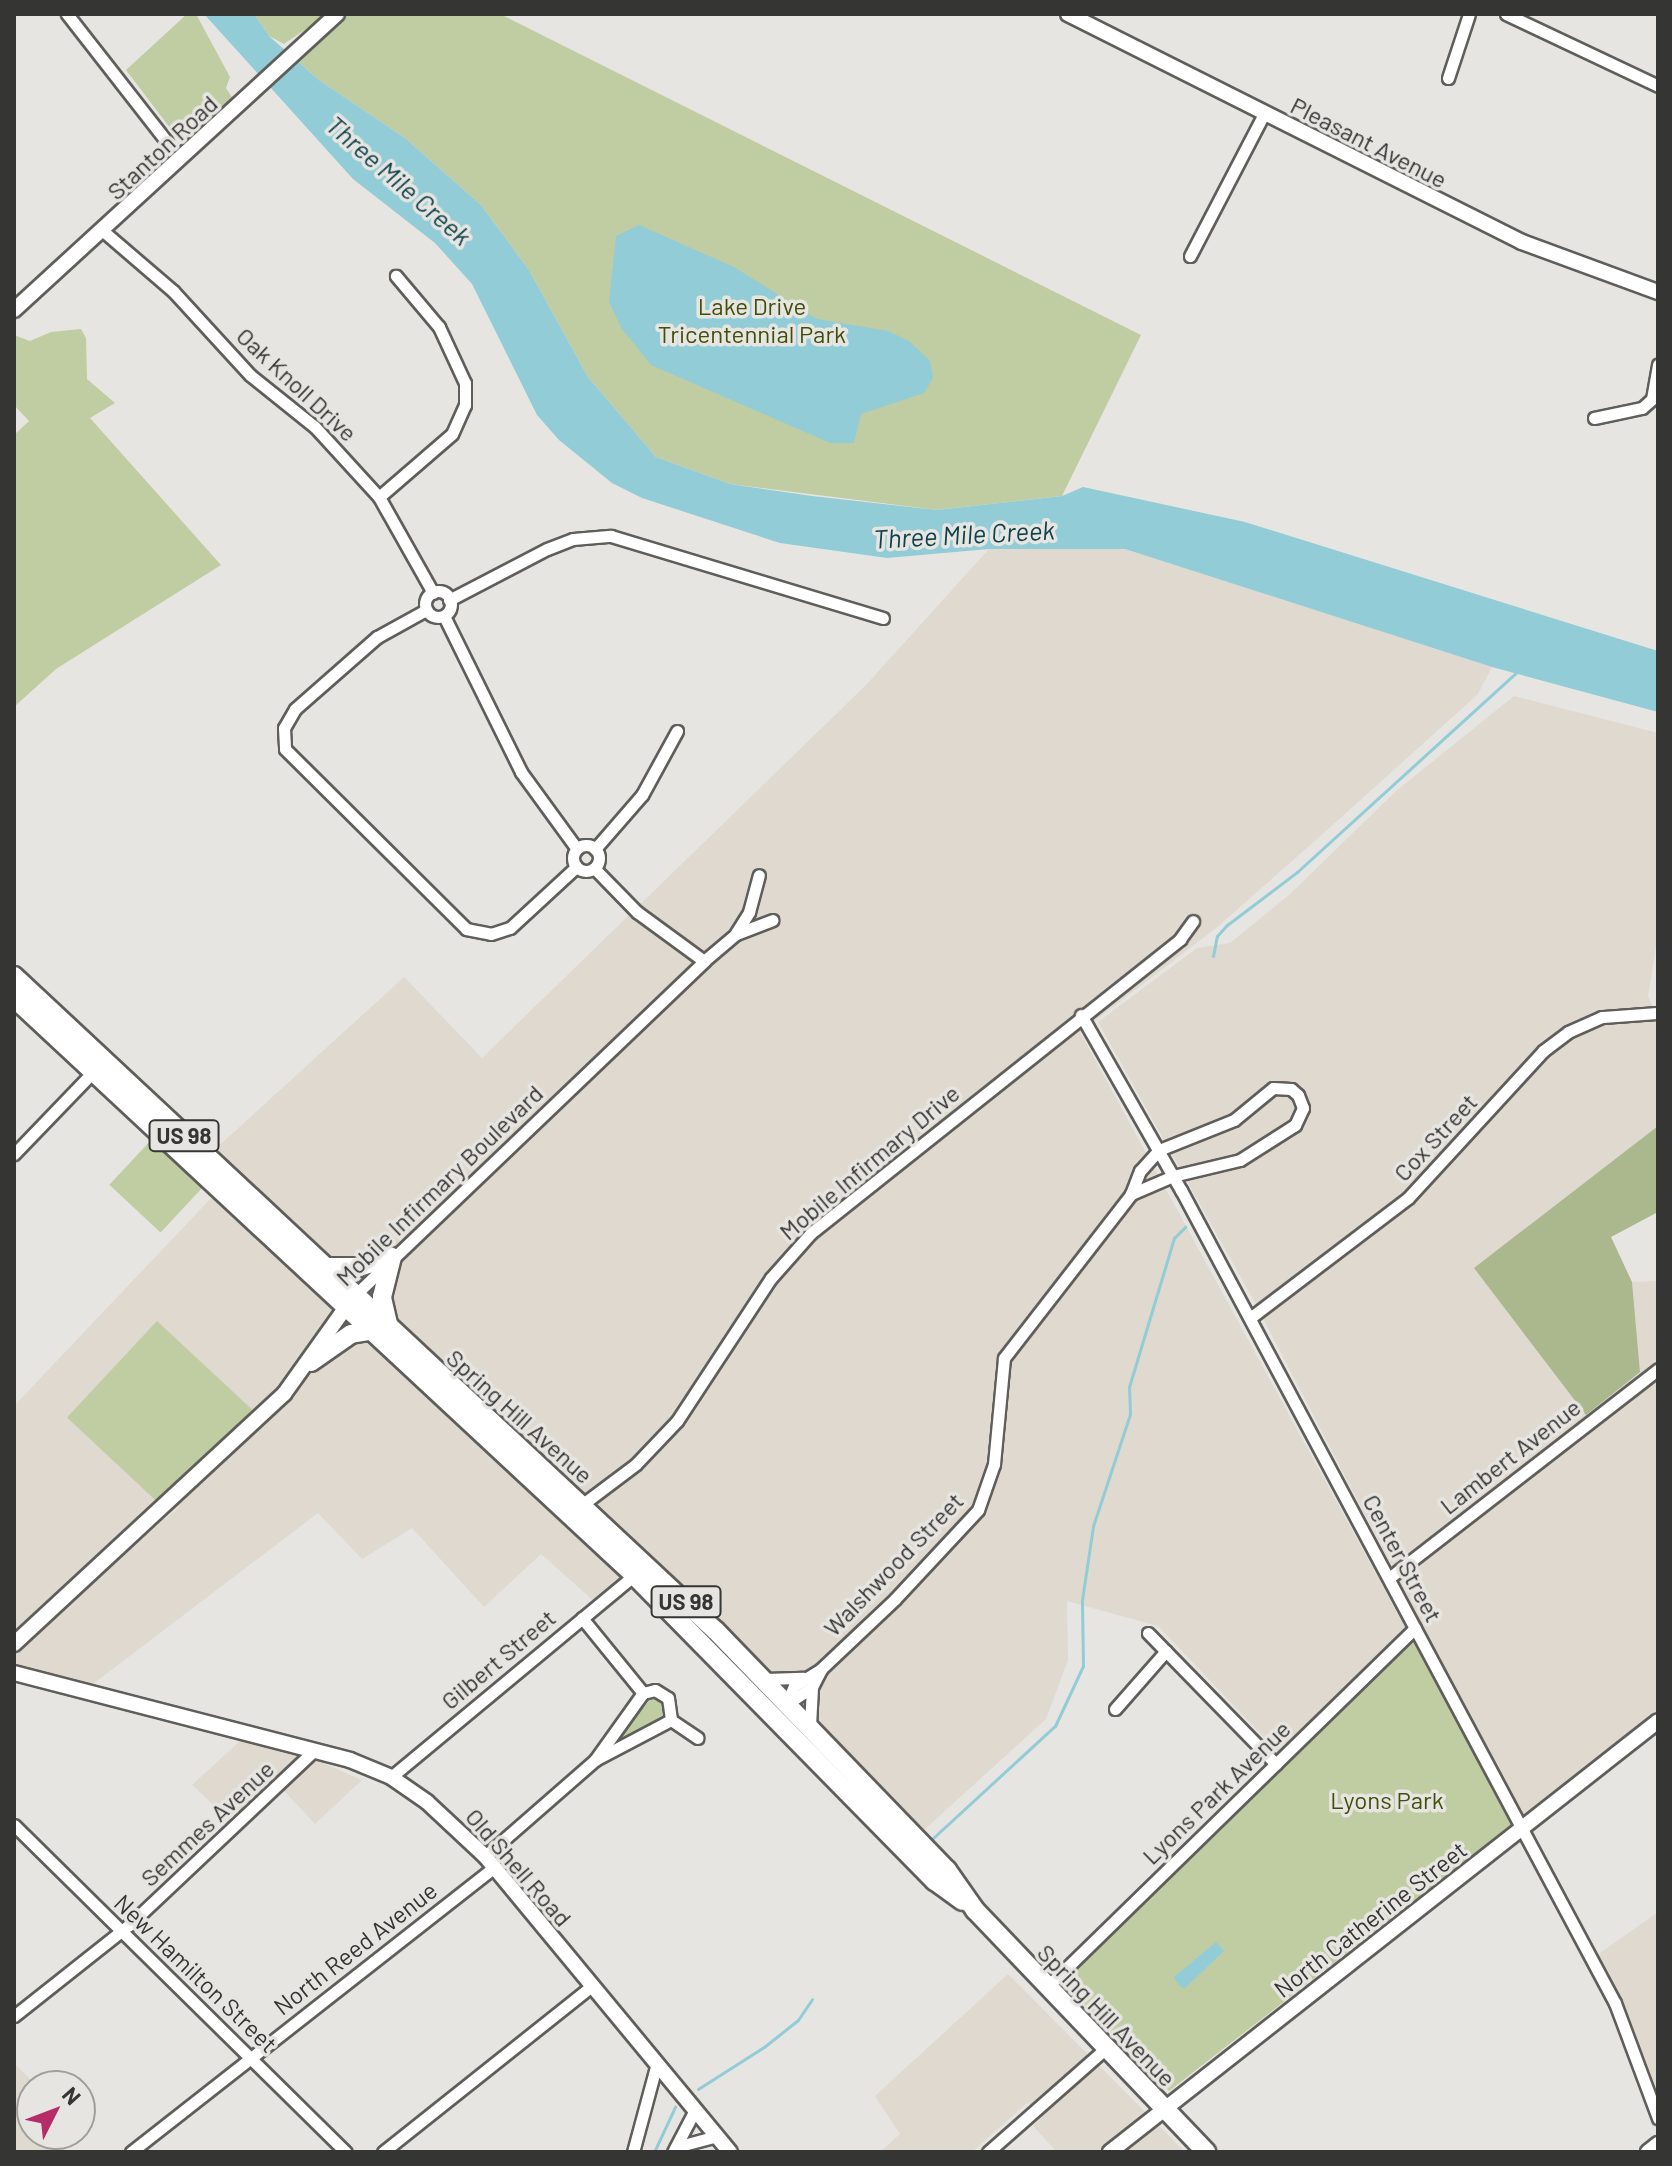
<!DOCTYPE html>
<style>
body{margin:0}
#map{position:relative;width:1672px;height:2166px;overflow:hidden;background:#e7e5e1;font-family:Barlow,sans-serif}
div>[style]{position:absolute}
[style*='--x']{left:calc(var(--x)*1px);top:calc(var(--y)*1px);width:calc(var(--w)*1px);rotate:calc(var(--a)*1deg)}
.built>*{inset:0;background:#dfd9cf}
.green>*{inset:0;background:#c0cda2;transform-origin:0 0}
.forest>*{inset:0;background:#abb88d}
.water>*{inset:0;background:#92ccd6}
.stream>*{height:3px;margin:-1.5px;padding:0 1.5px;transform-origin:1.5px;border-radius:1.5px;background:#92ccd6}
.roads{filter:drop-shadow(2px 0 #5f5e5b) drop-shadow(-2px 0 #5f5e5b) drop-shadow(0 2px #5f5e5b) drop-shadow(0 -2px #5f5e5b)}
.minor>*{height:11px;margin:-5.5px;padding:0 5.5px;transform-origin:5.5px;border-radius:5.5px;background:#fff}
.minor>.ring{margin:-5.5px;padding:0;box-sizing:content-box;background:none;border:11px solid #fff;border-radius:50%}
.tertiary>*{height:14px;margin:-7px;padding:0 7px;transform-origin:7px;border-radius:7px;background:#fff}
.primary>*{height:18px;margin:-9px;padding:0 9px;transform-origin:9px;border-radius:9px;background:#fff}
span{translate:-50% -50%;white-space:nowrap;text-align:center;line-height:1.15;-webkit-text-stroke:7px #e7e5e1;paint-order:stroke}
.shield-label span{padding:2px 6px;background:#e7e5e1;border:2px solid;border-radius:6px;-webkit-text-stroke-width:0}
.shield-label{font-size:22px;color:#353533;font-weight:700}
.street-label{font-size:24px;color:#353533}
.park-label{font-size:24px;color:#414f09}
.water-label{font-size:26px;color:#0e434b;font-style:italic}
.frame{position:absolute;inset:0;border:16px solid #353533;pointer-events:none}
.north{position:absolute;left:16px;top:2070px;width:80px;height:80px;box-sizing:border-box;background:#e7e5e1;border:2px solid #a09f9b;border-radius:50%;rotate:48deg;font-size:22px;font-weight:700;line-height:32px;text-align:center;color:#353533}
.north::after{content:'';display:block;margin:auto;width:28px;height:36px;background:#b52c69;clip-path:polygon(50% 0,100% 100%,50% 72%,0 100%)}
</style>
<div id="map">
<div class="built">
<i style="clip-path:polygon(989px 549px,1125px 549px,1492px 667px,1478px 694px,1326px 831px,1215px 929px,1080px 1032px,1405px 1627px,1278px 1752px,1158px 1626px,1067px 1601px,1068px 1660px,1046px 1719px,924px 1830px,618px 1523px,211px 1153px,404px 977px,482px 1058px,865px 686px)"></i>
<i style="clip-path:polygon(1514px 696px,1658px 733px,1658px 934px,1648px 996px,1658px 1019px,1658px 1126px,1475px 1268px,1640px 1372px,1632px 1282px,1658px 1281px,1658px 1716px,1524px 1821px,1254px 1301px,1098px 1022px,1197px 948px,1230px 943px,1289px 895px,1396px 791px)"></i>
<i style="clip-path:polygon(215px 1194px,627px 1575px,595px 1602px,541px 1554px,484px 1607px,412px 1528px,362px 1559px,318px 1513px,89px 1687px,14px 1667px,14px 1650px,179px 1507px,165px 1491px,14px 1630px,14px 1406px)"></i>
<i style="clip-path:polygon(240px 1741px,323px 1763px,362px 1780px,315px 1824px,274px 1780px,229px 1819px,192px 1785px)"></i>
<i style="clip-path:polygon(1658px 1912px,1658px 2107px,1626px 2017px,1596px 1956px)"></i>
<i style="clip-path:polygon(1008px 1974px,1185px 2152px,1057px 2152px,1033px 2126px,1042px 2117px,1028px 2102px,972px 2152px,880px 2152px,900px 2134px,875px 2096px)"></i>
<i style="clip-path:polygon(14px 2063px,37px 2086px,32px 2086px,32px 2134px,74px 2134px,55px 2152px,14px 2152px)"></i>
</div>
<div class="green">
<i style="clip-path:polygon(187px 14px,196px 14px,230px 77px,226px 88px,233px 99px,183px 145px,126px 70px)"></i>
<i style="clip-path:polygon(254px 14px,328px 14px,284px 44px,269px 36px)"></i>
<i style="clip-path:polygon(338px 14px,500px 14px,1141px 335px,1062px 496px,937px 510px,730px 484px,656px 457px,588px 377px,529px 270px,481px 205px,405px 138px,319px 80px,293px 57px)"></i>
<i style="clip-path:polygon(81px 329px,86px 338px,87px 379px,115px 403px,90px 418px,221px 565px,56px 669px,14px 707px,14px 435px,29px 421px,14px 405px,14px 335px,30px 341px,51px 332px)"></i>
<i style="left:153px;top:1138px;width:70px;height:64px;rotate:43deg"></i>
<i style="left:157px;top:1321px;width:131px;height:132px;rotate:43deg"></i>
<i style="clip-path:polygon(1414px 1640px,1511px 1825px,1169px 2091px,1062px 1982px)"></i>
<i style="clip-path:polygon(654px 1695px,663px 1697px,668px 1711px,663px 1719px,611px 1745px)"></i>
</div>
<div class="forest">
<i style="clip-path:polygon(1658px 1126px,1658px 1212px,1611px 1237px,1632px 1282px,1640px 1372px,1586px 1415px,1474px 1268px)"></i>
</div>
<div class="water">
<i style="clip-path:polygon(204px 14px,254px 14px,269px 36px,319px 80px,405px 138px,481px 205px,529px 270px,588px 377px,656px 457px,730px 484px,812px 496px,937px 510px,1062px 496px,1083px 487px,1245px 522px,1658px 651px,1658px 712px,1492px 667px,1125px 549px,989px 549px,887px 558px,780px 543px,642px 498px,612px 483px,559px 440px,537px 415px,472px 284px,435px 243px,353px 179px)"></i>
<i style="clip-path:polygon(639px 225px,734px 267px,817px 319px,888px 331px,909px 341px,930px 361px,933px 378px,924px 393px,861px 414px,854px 443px,830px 443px,651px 365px,622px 329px,609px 302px,616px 236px)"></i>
<i style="clip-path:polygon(1216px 1942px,1224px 1951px,1184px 1989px,1178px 1984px,1174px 1977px)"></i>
</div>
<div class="stream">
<i style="--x:1213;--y:956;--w:20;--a:-79"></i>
<i style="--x:1217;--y:936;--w:15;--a:-48"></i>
<i style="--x:1227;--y:925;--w:88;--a:-37.1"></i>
<i style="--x:1297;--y:872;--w:297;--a:-42.3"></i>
<i style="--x:933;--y:1838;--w:166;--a:-42.6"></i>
<i style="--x:1055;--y:1726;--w:66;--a:-65"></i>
<i style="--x:1083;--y:1666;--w:66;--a:-90.9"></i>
<i style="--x:1082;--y:1600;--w:75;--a:-81.5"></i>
<i style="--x:1093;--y:1526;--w:118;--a:-71.7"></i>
<i style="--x:1130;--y:1414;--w:27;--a:-92"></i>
<i style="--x:1129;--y:1387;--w:156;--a:-73.2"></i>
<i style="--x:1174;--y:1238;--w:16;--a:-45"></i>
<i style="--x:698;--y:2089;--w:78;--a:-32.5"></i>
<i style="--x:764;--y:2047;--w:43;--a:-38.5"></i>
<i style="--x:798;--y:2020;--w:25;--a:-56"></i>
<i style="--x:654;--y:2152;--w:50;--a:-65"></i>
</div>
<div class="roads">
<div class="minor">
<i style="--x:67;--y:14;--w:162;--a:52"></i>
<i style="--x:1506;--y:14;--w:168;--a:25.3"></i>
<i style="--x:1448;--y:78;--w:67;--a:-71.8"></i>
<i style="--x:103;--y:231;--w:92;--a:40.6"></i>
<i style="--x:173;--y:291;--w:114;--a:47.5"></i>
<i style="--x:250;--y:375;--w:83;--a:38.7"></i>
<i style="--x:315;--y:427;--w:95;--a:47.6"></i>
<i style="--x:379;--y:497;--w:110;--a:60.6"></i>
<i style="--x:1190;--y:256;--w:160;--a:-62.5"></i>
<i style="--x:1594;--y:418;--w:49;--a:-11.8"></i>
<i style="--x:1642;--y:408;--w:13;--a:-42"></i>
<i style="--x:1652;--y:399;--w:35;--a:-80"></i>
<i style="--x:379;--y:497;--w:96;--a:-40.8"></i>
<i style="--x:452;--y:434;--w:32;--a:-66"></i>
<i style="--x:465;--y:405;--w:22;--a:-90"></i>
<i style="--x:465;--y:383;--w:62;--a:-114.9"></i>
<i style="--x:439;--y:327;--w:67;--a:-130.1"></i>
<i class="ring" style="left:425px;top:591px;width:15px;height:15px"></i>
<i style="--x:449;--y:600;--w:110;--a:-27.5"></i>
<i style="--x:547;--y:549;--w:28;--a:-21"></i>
<i style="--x:573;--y:539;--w:38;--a:-5"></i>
<i style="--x:611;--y:536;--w:284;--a:16.8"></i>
<i style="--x:426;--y:610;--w:56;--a:151.1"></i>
<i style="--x:377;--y:637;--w:109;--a:138.7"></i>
<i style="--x:295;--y:709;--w:22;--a:120"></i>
<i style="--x:284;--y:728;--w:21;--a:87"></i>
<i style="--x:285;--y:749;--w:255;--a:44.8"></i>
<i style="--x:466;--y:929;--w:25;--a:11"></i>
<i style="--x:491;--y:934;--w:20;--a:-18"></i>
<i style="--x:510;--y:928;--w:90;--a:-42.7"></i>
<i style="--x:444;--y:616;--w:174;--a:63.7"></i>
<i style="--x:521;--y:772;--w:95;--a:54"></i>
<i class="ring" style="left:573px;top:845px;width:15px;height:15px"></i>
<i style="--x:595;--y:849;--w:72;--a:-49"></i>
<i style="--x:642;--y:795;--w:73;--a:-61.3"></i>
<i style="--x:594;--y:868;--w:62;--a:45.7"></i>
<i style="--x:637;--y:912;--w:83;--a:36.2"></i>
<i style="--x:736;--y:933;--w:25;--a:-58"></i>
<i style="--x:749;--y:912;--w:38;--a:-75"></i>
<i style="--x:1081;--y:1015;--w:202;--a:60.3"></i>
<i style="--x:1181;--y:1190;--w:922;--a:61.91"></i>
<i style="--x:1615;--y:2003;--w:123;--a:69.5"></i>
<i style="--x:1273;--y:1088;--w:18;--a:3"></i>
<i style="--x:1291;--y:1089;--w:9;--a:41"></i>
<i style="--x:1298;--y:1095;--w:14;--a:69"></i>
<i style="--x:1303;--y:1108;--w:19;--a:115"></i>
<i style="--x:1295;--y:1125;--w:65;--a:147.5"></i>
<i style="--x:1240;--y:1160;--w:69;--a:166.6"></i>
<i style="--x:1173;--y:1176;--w:46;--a:156.8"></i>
<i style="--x:1131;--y:1194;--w:25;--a:-69"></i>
<i style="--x:1140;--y:1171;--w:28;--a:-48"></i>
<i style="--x:1159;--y:1150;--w:81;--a:-21.8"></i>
<i style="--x:1234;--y:1120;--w:50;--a:-39.4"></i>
<i style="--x:14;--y:1154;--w:112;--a:-46.1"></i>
<i style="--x:354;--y:1296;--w:484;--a:-43.7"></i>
<i style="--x:704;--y:961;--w:42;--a:-40.2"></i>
<i style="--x:736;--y:934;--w:39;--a:-21"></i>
<i style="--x:1250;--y:1318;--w:198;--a:-37.2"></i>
<i style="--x:1408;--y:1198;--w:200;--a:-47.4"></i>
<i style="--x:1543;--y:1051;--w:31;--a:-37"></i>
<i style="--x:1568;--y:1032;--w:37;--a:-24"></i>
<i style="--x:1602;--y:1017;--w:56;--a:-4.1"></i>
<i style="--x:579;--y:1507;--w:71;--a:-37"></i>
<i style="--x:636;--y:1464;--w:59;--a:-46.4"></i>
<i style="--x:677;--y:1421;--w:171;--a:-56.7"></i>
<i style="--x:771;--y:1278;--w:60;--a:-48.4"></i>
<i style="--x:811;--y:1233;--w:472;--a:-38.5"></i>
<i style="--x:1180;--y:939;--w:22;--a:-54"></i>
<i style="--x:1389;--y:1578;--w:341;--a:-37.8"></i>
<i style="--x:582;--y:1618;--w:97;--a:50.9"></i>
<i style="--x:1148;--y:1633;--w:183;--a:45.7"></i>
<i style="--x:765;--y:1679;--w:38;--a:-2"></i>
<i style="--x:787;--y:1703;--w:18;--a:-68"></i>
<i style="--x:794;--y:1686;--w:32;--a:-32"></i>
<i style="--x:821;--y:1669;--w:102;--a:-43.4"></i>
<i style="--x:895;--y:1599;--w:122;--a:-47"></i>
<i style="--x:978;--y:1510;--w:49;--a:-70.8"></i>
<i style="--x:994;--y:1464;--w:106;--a:-84.6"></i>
<i style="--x:1004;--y:1358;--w:207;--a:-52.2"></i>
<i style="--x:784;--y:1706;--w:34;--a:-34"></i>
<i style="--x:812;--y:1687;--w:20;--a:-63"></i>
<i style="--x:1115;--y:1709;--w:77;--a:-48.7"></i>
<i style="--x:671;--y:1720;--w:32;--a:34"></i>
<i style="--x:810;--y:1726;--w:38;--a:-87"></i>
<i style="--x:595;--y:1760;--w:86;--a:-27.8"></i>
<i style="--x:391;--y:1777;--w:316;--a:-39.7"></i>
<i style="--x:14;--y:1825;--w:466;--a:44.6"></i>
<i style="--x:485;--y:1856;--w:146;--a:-41.1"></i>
<i style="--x:595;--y:1760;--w:82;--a:-54.4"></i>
<i style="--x:643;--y:1693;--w:12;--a:-14"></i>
<i style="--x:655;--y:1690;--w:15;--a:32"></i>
<i style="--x:668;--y:1698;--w:22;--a:82"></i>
<i style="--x:1047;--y:1987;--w:514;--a:-44.29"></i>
<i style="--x:14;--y:2016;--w:147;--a:-38.4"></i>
<i style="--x:129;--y:1925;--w:255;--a:-43.3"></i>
<i style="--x:676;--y:2147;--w:42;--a:-15"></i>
<i style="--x:131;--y:2152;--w:462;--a:-38.1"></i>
<i style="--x:383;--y:2152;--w:267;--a:-38.5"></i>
<i style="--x:633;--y:2152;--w:92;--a:-74.9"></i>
<i style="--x:673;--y:2152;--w:47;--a:-62.4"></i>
<i style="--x:988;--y:2152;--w:157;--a:-41.4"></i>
</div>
<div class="tertiary">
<i style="--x:1068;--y:14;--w:508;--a:26.67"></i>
<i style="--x:1522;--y:242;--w:145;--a:20.2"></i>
<i style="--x:14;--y:310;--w:438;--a:-42.5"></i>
<i style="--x:14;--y:1644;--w:368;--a:-42.8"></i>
<i style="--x:284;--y:1394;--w:115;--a:-54.5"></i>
<i style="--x:14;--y:1673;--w:347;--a:14.5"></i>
<i style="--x:350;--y:1760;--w:44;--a:22.5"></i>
<i style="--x:391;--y:1777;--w:44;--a:34.8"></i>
<i style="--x:427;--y:1802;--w:79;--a:43"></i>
<i style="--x:485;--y:1856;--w:384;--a:50.4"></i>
<i style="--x:1110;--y:2152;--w:697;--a:-38.18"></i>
<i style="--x:1648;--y:2152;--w:13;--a:-39"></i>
</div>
<div class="primary">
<i style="--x:14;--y:976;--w:960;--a:43.02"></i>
<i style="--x:716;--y:1631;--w:332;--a:46"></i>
<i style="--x:947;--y:1870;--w:49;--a:55"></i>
<i style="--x:975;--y:1910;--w:335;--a:46.3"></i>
<i style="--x:14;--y:998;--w:847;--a:42.94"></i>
<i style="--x:634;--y:1575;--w:429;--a:45.5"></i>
<i style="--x:935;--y:1881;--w:34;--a:36"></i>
<i style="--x:322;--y:1267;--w:37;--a:0"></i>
<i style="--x:359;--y:1267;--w:34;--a:-17"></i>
<i style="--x:389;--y:1328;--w:32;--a:-103"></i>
<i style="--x:382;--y:1297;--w:41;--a:-76"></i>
<i style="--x:311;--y:1362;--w:49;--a:-35"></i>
<i style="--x:351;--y:1334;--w:17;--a:-10"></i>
</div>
</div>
<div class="shield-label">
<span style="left:184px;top:1136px">US 98</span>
<span style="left:686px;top:1602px">US 98</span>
</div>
<div class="street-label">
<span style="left:1369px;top:142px;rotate:27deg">Pleasant Avenue</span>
<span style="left:162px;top:147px;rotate:-43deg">Stanton Road</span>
<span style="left:297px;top:384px;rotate:43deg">Oak Knoll Drive</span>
<span style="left:1435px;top:1137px;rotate:-47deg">Cox Street</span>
<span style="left:869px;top:1162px;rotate:-40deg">Mobile Infirmary Drive</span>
<span style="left:439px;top:1185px;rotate:-44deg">Mobile Infirmary Boulevard</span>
<span style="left:520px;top:1416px;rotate:42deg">Spring Hill Avenue</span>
<span style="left:1510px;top:1456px;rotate:-38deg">Lambert Avenue</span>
<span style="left:1403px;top:1558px;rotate:62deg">Center Street</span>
<span style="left:893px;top:1564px;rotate:-46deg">Walshwood Street</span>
<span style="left:498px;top:1659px;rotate:-40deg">Gilbert Street</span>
<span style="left:1216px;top:1792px;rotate:-44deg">Lyons Park Avenue</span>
<span style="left:207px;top:1823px;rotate:-43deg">Semmes Avenue</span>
<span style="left:519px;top:1867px;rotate:49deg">Old Shell Road</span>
<span style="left:1370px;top:1919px;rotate:-38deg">North Catherine Street</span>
<span style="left:355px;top:1948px;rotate:-38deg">North Reed Avenue</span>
<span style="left:196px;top:1973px;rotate:44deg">New Hamilton Street</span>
<span style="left:1107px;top:2015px;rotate:46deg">Spring Hill Avenue</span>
</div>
<div class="park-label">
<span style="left:752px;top:320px">Lake Drive<br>Tricentennial Park</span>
<span style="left:1387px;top:1800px">Lyons Park</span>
</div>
<div class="water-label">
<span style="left:399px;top:180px;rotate:41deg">Three Mile Creek</span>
<span style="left:964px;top:534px;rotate:-3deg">Three Mile Creek</span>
</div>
<div class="frame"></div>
<div class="north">N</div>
</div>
